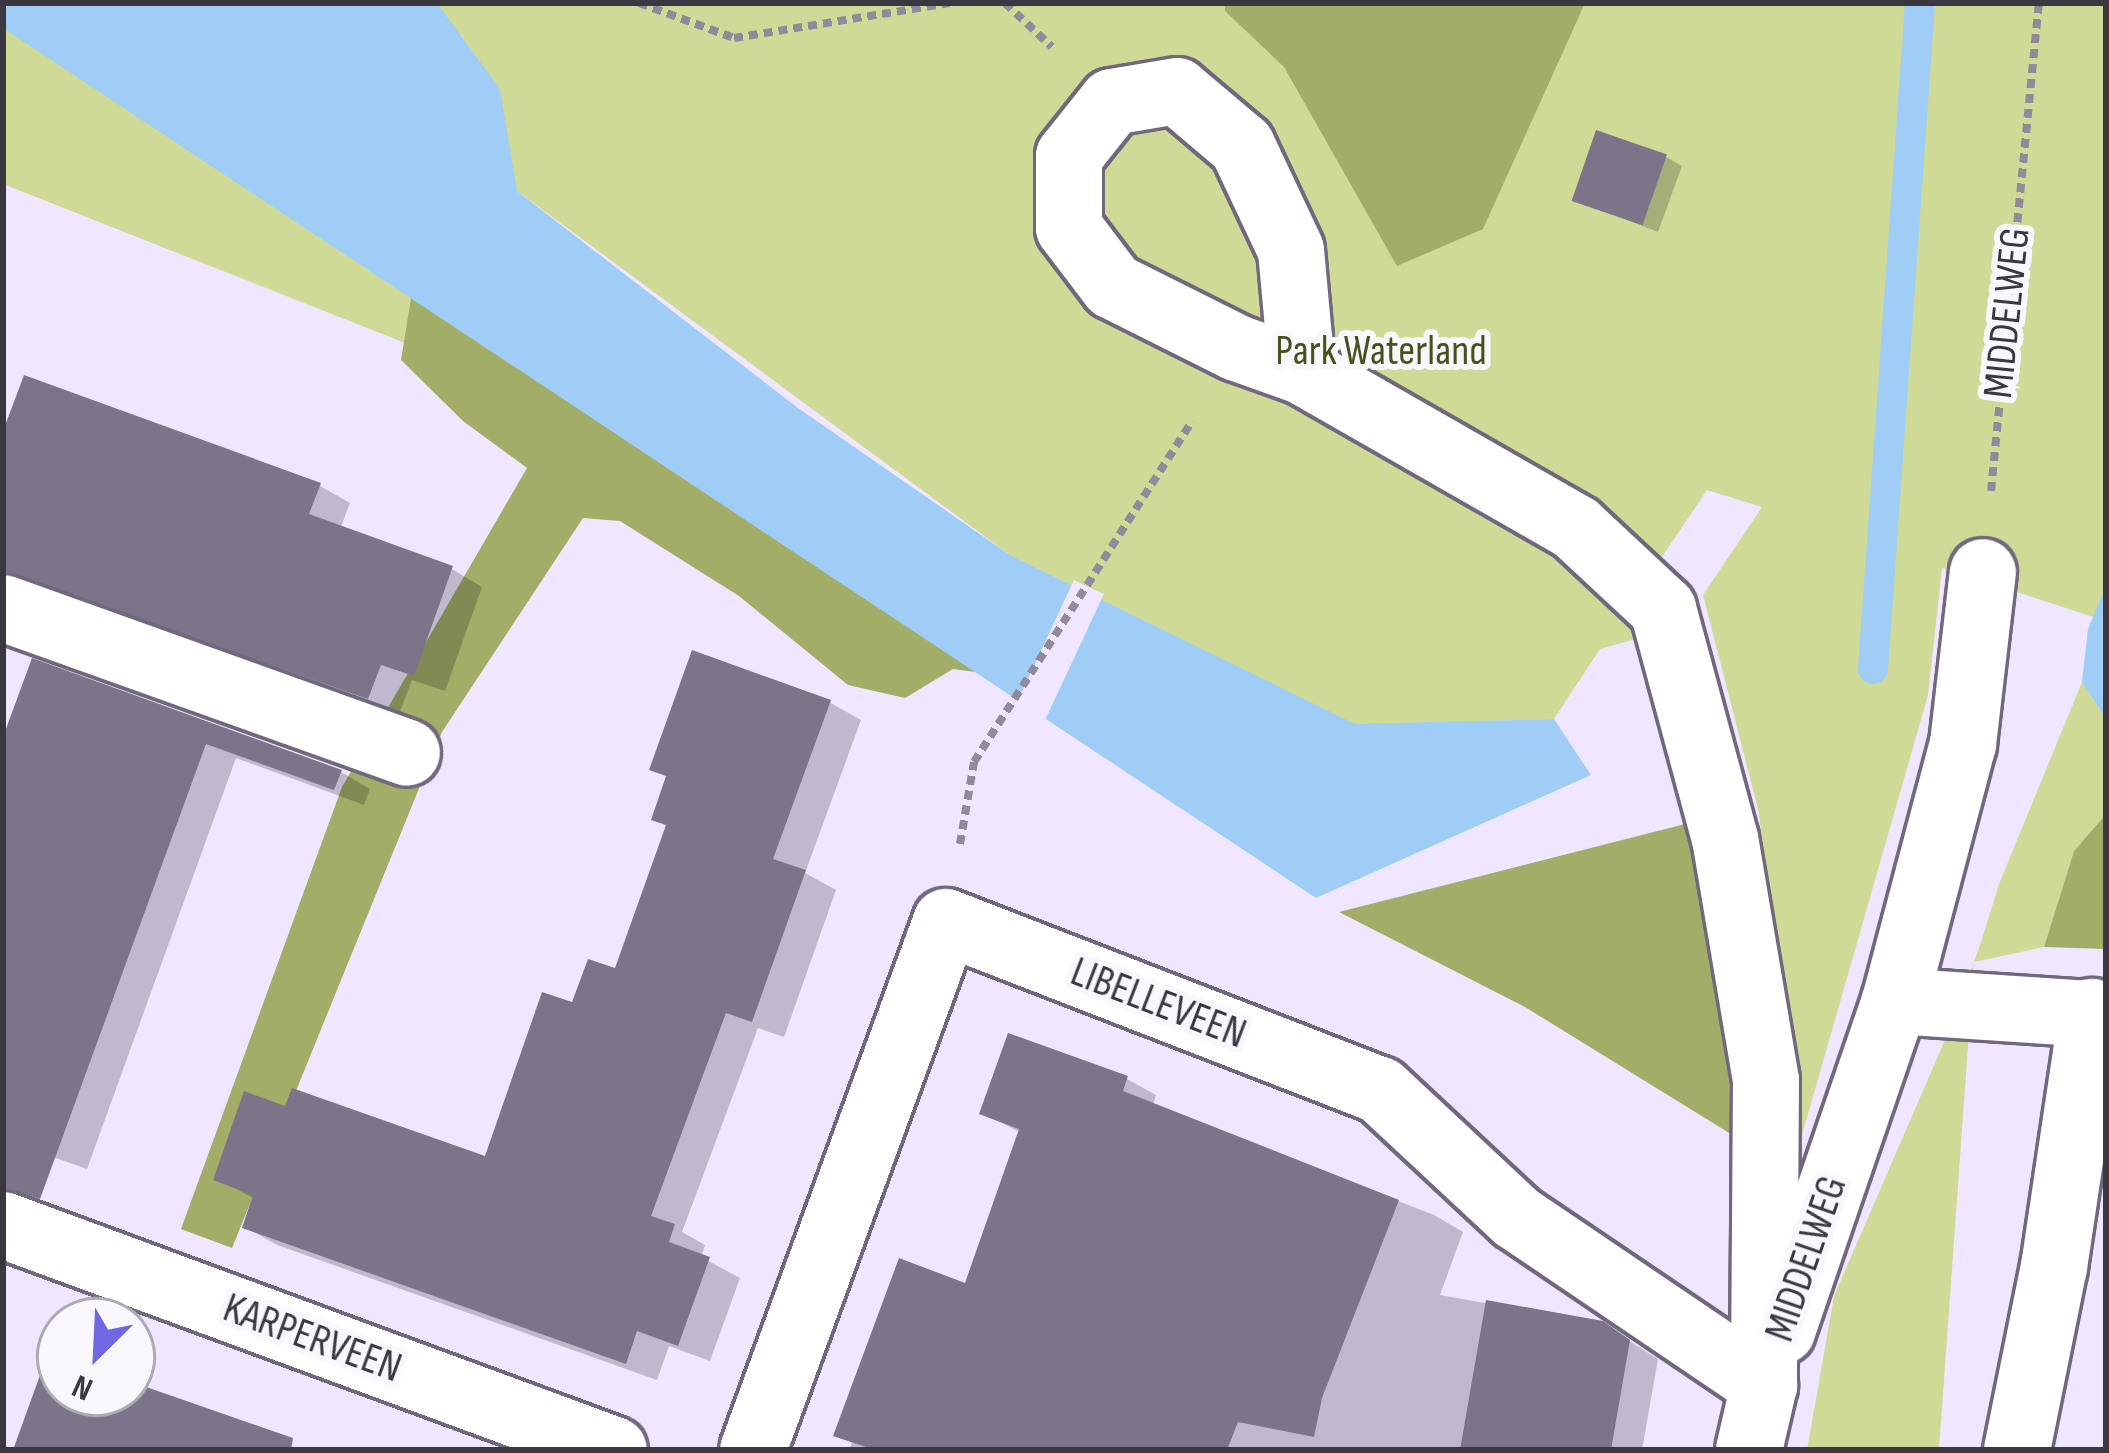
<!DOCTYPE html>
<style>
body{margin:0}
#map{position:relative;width:2109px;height:1453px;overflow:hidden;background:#f0e6ff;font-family:"Sofia Sans Condensed",sans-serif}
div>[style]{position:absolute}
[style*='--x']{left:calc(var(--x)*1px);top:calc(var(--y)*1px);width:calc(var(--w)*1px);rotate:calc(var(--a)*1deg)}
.green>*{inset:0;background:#ceda96}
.forest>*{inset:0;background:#a2ad67}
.water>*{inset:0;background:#a0cdf6}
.pier>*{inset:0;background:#f0e6ff;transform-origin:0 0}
.shadow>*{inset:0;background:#0003}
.stream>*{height:30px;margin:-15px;padding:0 15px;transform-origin:15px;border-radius:15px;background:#a0cdf6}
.building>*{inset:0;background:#7d748a;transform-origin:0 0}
.path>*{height:8px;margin-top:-4px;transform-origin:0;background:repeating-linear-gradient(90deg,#918a9b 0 9px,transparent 0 15px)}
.roads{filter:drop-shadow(3px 0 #71687e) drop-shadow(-3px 0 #71687e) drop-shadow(0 3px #71687e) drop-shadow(0 -3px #71687e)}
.minor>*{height:66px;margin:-33px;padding:0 33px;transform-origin:33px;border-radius:33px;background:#fff}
span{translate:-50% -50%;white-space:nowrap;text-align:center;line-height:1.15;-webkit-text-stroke:12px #f9f7fc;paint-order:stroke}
.street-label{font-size:42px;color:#3b3741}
.park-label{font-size:42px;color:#48501c}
.frame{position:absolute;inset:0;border:6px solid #3b3741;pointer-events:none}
.north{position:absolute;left:36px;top:1297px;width:120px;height:120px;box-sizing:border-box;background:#f9f7fc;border:3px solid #adaab1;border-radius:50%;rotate:204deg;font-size:33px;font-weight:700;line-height:48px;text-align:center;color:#3b3741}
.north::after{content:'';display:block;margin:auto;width:42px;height:54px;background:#7068e2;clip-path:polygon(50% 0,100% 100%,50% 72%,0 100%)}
</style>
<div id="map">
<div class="green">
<i style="clip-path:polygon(3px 3px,413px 286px,405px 343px,3px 184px)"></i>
<i style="clip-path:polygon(399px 3px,2106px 3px,2106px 621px,1942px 568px,1928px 695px,1800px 1142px,1759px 813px,1703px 595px,1762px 507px,1707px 490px,1629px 606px,1643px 637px,1600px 649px,1554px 719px,1335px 726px,1272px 684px,1010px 555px,517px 191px,462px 36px)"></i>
<i style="clip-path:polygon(2082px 682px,2106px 719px,2106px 814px,2074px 851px,2044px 947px,1974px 962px,1939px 1450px,1807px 1450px,1834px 1296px,1961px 1003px,1974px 962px,1982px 939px,1999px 884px)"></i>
</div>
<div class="forest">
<i style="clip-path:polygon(1225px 3px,1585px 3px,1483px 229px,1397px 266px,1284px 67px,1225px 11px)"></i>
<i style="clip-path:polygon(413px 286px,983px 673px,953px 669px,905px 698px,848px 685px,739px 596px,620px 521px,583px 518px,442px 732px,232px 1248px,181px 1229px,342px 787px,527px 468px,463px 421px,401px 360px)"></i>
<i style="clip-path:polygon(2106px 814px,2106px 949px,2044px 947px,2074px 851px)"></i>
<i style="clip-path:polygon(1697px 821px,1743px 1094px,1739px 1139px,1525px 1007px,1339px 912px)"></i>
</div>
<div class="water">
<i style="clip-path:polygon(3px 3px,437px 3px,500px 89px,517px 191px,798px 408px,1010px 555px,1355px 724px,1554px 719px,1591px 775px,1316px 898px,3px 28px)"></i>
<i style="clip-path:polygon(2106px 586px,2106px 719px,2082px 682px,2088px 629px)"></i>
</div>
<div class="pier">
<i style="left:1074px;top:580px;width:33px;height:138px;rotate:25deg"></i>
</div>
<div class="shadow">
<i style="clip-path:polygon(1666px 157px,1682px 166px,1658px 232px,1574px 199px)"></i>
<i style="clip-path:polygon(3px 440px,320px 486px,350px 503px,340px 529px,452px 569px,482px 587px,445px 691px,412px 680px,399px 714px,49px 589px,3px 579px)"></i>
<i style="clip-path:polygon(34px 662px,341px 772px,370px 789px,364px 805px,236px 758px,87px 1169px,53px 1157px,3px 1183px,3px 746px)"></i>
<i style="clip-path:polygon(829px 702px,861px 720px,805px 873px,836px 890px,784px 1037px,758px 1028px,682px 1232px,705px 1245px,701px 1257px,740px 1278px,710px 1361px,669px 1346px,657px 1380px,277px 1245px,245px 1227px,255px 1199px,217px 1179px,287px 1110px,487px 1160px,574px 1006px,617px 971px,668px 827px,655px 819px,669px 778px,653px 769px)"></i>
<i style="clip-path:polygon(1127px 1079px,1156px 1095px,1153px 1105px,1434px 1215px,1463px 1232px,1440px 1295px,1602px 1324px,1658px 1359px,1642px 1450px,849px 1450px,852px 1443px,837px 1434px,967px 1287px,1021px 1133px,982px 1112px)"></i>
</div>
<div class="stream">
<i style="--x:1873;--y:669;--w:668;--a:-85.96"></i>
</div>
<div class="building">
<i style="left:1596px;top:130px;width:75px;height:75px;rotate:19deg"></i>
<i style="clip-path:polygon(24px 375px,321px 483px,309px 514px,453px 566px,414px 676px,381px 665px,368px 699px,3px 572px,3px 431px)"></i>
<i style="clip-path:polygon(692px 650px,831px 700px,773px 859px,806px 870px,752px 1022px,726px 1013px,651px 1216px,675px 1224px,669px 1242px,710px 1257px,678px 1346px,637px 1331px,626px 1364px,242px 1228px,253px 1195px,213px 1180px,244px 1091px,285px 1106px,292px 1088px,485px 1156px,542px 992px,572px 1002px,588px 959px,615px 968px,666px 825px,651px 820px,666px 776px,649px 770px)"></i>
<i style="clip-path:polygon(32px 658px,342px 770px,334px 790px,206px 744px,40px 1199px,3px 1188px,3px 737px)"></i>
<i style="clip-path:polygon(1008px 1033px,1128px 1076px,1123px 1091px,1399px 1200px,1322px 1398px,1314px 1437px,1238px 1422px,1227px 1450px,875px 1450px,833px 1436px,899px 1258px,965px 1283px,1019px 1129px,979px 1114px)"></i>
<i style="clip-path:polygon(1486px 1300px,1603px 1321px,1630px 1340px,1611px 1450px,1460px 1450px)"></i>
<i style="clip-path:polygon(48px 1353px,60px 1357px,60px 1393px,132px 1393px,132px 1382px,293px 1438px,291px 1450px,13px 1450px)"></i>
</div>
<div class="path">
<i style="--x:639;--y:3;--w:101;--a:20.2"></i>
<i style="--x:734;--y:38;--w:218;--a:-9.2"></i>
<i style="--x:1005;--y:3;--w:64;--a:43.1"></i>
<i style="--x:1991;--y:491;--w:490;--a:-84.4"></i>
<i style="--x:960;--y:844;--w:83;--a:-80.3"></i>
<i style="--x:974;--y:762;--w:405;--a:-57.4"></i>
</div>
<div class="roads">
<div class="minor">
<i style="--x:1302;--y:371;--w:121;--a:-95.2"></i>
<i style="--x:1291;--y:250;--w:115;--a:-115.2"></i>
<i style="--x:1242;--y:146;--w:85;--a:-139.8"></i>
<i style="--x:1177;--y:91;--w:66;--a:170.4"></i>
<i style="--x:1112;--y:102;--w:69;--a:128.5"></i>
<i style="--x:1069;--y:156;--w:72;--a:90"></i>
<i style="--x:1069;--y:228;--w:73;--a:52.8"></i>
<i style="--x:1113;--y:286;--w:139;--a:26.6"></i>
<i style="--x:1237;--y:348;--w:69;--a:19.5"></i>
<i style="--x:1302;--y:371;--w:316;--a:29.8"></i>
<i style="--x:1576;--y:528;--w:119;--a:43"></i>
<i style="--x:1663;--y:609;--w:237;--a:74.9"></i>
<i style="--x:1725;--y:838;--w:246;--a:80.4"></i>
<i style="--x:1766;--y:1081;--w:304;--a:90.4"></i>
<i style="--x:3;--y:608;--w:429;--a:19.7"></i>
<i style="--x:1895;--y:1001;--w:211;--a:3.8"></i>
<i style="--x:3;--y:1225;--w:651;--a:20.22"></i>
<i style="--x:1782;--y:1331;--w:349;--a:-71.1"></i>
<i style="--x:1895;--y:1001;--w:266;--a:-75.2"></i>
<i style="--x:1963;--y:744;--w:173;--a:-83.4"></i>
<i style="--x:753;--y:1450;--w:562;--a:-69.92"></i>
<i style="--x:946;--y:922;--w:465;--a:21.2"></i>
<i style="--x:1380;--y:1090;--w:186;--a:43"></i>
<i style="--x:1516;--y:1217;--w:300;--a:34.1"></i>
<i style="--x:1764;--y:1385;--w:67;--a:103"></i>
<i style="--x:2017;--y:1450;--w:187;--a:-78.6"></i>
<i style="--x:2054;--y:1267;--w:258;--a:-81.5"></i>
</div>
</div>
<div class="street-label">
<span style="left:2008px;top:313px;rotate:-84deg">MIDDELWEG</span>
<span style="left:1158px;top:1004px;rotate:21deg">LIBELLEVEEN</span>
<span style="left:1807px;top:1259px;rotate:-71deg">MIDDELWEG</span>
<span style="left:312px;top:1339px;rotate:20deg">KARPERVEEN</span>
</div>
<div class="park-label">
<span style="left:1381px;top:352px">Park Waterland</span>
</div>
<div class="frame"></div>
<div class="north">N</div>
</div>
